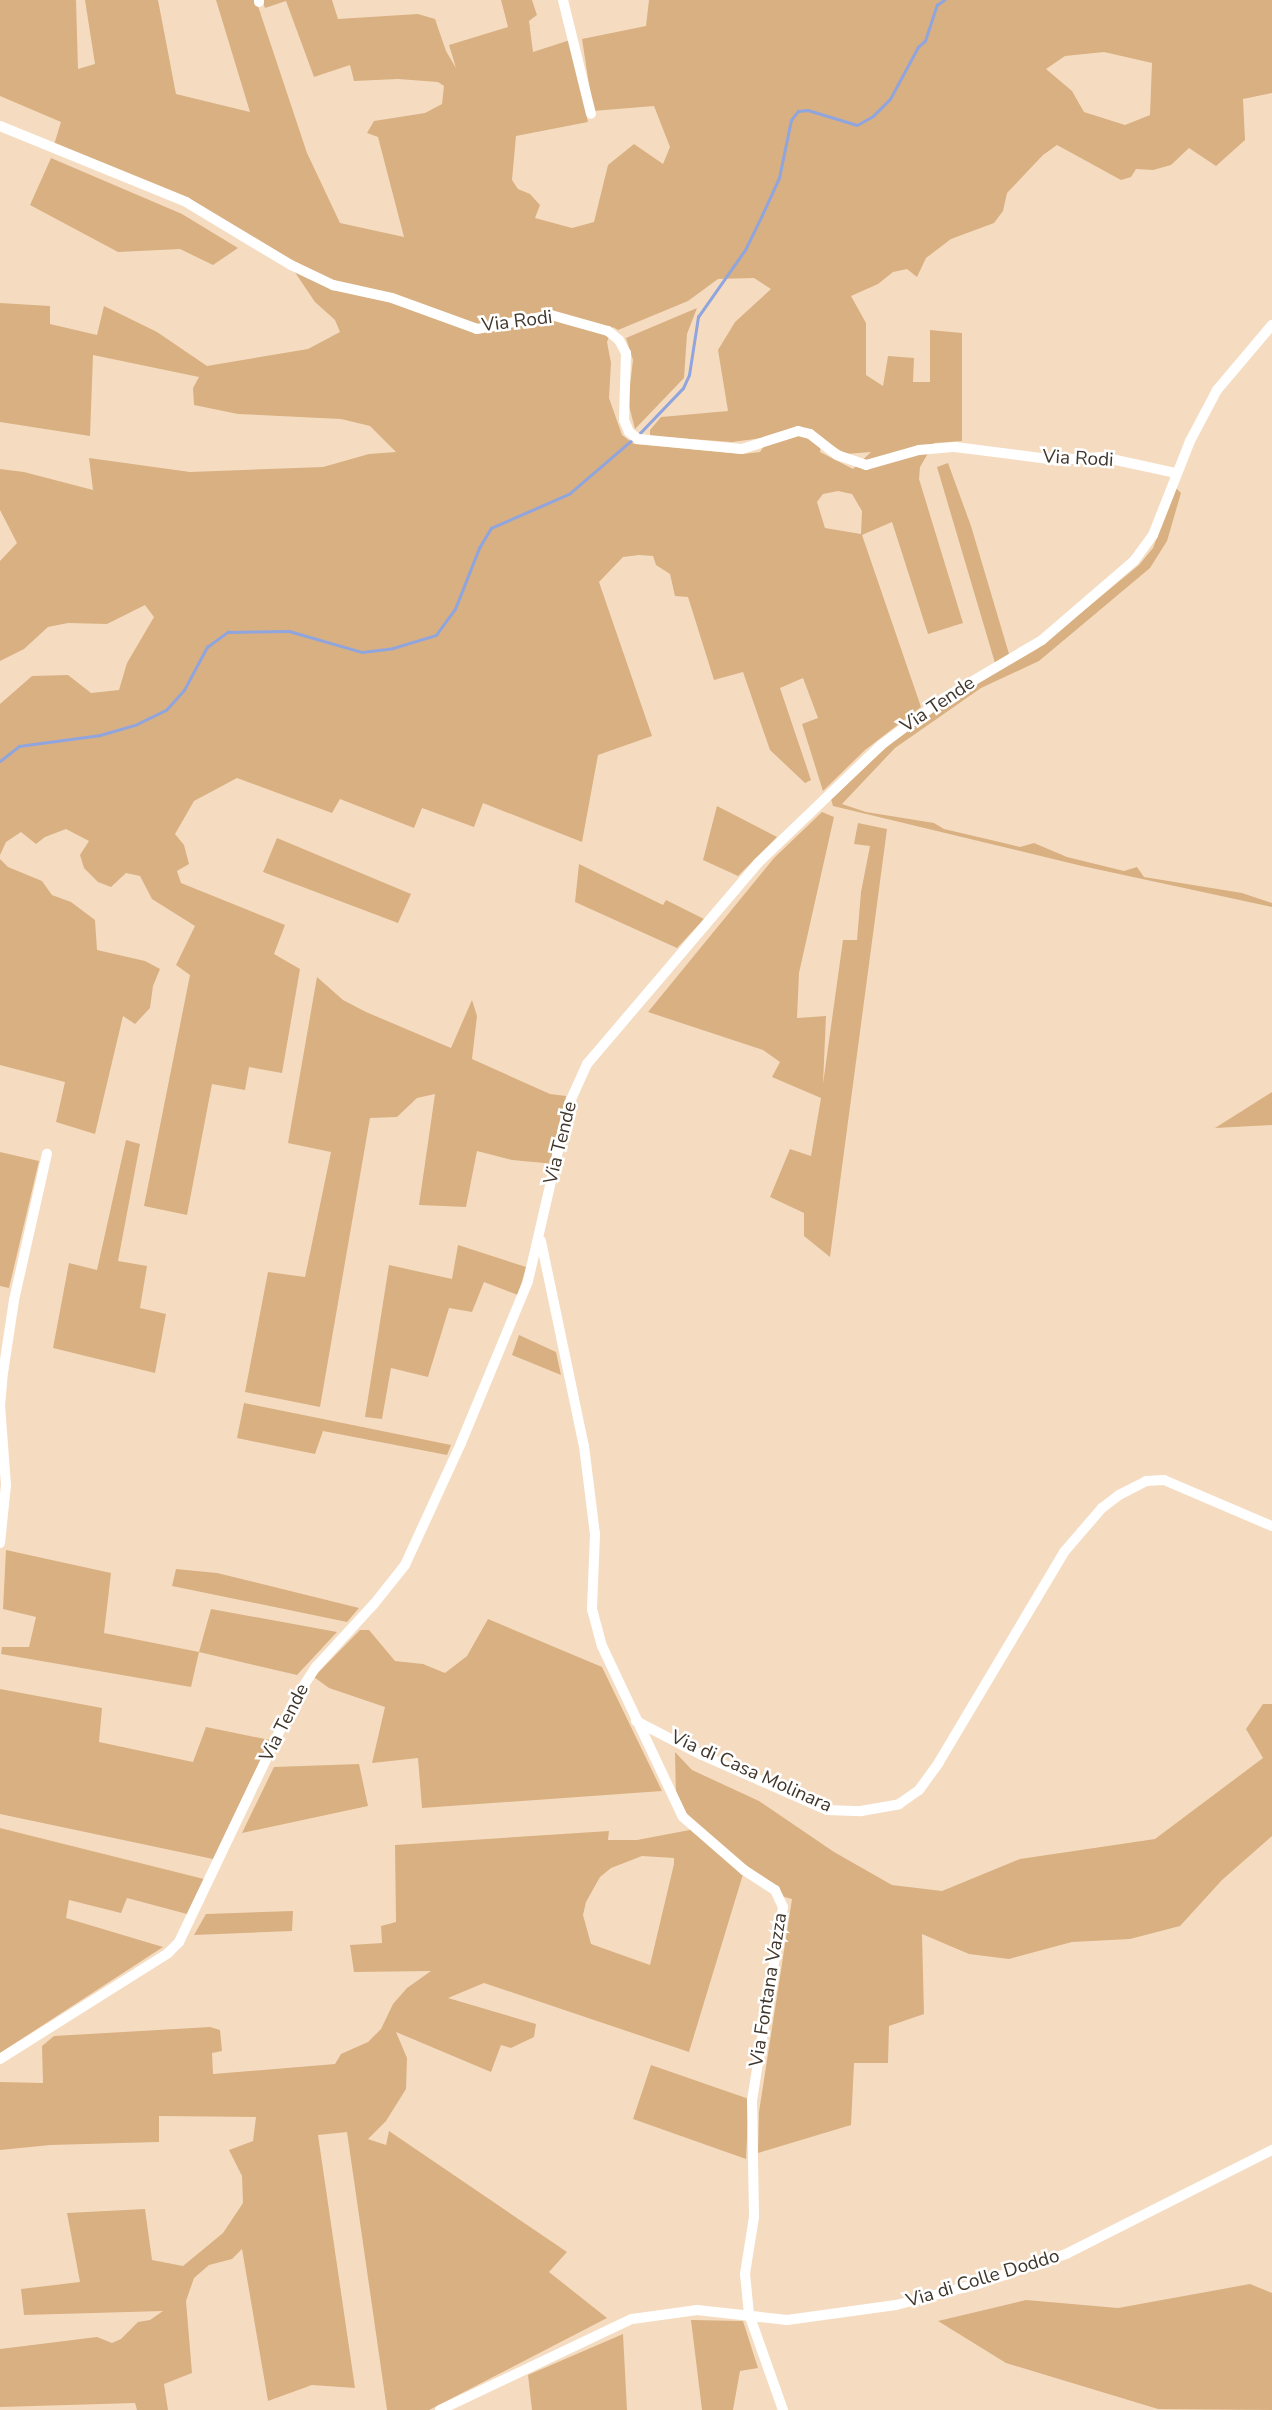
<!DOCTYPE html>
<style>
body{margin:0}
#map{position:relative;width:1272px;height:2410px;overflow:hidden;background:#f5dcc1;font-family:"Nunito Sans",sans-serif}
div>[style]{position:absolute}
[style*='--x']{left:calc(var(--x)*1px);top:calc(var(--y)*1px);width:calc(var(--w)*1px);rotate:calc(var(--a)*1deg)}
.green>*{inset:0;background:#d9b081}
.stream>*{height:2.5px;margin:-1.25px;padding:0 1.25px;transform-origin:1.25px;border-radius:1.25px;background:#90a5dd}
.minor>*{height:10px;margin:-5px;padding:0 5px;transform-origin:5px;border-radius:5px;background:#fff}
span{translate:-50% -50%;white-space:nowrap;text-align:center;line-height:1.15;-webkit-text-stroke:5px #fff;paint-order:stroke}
.street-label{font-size:19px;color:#40362b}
</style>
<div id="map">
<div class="green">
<i style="clip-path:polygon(evenodd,0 0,76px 0,78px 69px,95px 64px,85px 0,158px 0,176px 94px,250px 112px,216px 0,256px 0,307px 153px,340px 223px,404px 237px,378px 137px,367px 133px,374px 121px,425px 113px,442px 104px,444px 86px,438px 82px,398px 79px,354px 81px,350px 65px,314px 77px,286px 1px,265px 8px,262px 0,332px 0,338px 19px,418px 14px,435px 19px,446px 51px,456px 68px,449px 45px,508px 27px,501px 0,532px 0,537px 15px,529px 21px,533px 52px,570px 40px,588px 122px,516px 136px,512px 180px,518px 189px,530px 194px,540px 205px,535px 218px,572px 228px,594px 222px,608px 165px,634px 144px,663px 164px,670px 147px,654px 106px,593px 111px,582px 39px,646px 26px,649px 0,1272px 0,1272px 93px,1243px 99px,1245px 140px,1216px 166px,1189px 148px,1171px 165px,1153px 170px,1136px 169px,1131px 177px,1121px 180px,1057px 145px,1043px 155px,1007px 193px,1003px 211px,994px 223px,951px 239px,926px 258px,917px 277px,907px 269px,893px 272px,878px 284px,851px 296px,866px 323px,866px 375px,883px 386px,888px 356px,914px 358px,913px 382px,930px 382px,930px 330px,962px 333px,962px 441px,934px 443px,920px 467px,919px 479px,963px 623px,928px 634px,892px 522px,862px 535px,921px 707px,865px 750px,823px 791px,802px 724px,818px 718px,803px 678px,780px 688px,811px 780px,805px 783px,770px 750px,743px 672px,714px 680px,688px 597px,675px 596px,670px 574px,656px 565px,653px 556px,639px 555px,623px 557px,599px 582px,652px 736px,598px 755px,582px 842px,483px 803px,474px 827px,422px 808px,414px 828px,340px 799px,332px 813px,237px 778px,194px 801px,175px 834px,184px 845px,189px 864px,177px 871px,181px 883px,285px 925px,274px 954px,300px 969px,282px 1073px,249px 1067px,245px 1090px,212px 1084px,187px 1215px,144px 1206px,190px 975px,176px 965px,195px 926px,152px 899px,140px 876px,126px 873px,111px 887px,98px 882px,84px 868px,80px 855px,89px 841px,66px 829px,45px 837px,36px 844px,21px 832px,6px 842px,0 855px,0 704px,32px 676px,68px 675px,91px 693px,119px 690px,127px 663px,154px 617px,145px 605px,107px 624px,68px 623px,48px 627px,24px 649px,0 661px,0 561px,17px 543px,0 510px,0 469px,24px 472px,93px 490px,89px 458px,190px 472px,323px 467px,369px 454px,396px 452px,370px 426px,341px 419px,238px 414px,194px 405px,193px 388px,199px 377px,93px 355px,90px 436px,0 422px,0 303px,50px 306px,50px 324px,97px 335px,104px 306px,157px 332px,207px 366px,308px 349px,340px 332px,335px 320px,315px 302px,290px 265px,213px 218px,53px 148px,61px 122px,0 96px,0 0,1104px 52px,1152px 63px,1150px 115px,1125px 125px,1084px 112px,1072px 91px,1046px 69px,1065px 56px,1104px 52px,0 0,754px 278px,771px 289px,735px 322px,718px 350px,728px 411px,661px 417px,650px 430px,650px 436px,732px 442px,770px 437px,760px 452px,743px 454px,634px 444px,622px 435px,609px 398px,611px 363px,607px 342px,613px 327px,618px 330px,688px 301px,718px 279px,754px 278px,0 0,822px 439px,846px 454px,871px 452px,853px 469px,820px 452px,822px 439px,0 0,838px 491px,852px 494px,862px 511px,861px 534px,825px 528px,817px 502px,823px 494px,838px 491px)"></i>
<i style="clip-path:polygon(51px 158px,182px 214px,238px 248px,213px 265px,180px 249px,118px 252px,30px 205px)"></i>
<i style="clip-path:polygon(697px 308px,687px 334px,684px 378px,635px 429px,628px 402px,633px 360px,626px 338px)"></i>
<i style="clip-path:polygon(948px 463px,971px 526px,1009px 654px,995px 663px,937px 467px)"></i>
<i style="clip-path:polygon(1176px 488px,1181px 493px,1167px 541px,1150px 568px,1039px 661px,981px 688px,895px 748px,842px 804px,866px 812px,934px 823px,944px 829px,1008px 844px,1020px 847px,1034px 843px,1067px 857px,1124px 871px,1137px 867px,1144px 877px,1242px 893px,1272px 903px,1272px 907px,1082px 866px,833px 806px,831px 799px,890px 744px,955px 696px,1037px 649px,1139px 565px,1153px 548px)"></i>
<i style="clip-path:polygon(717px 806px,777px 837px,738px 876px,703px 860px)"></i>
<i style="clip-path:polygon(822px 812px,834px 817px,799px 973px,797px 1018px,826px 1016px,823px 1084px,843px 940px,857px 940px,861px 892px,870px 846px,854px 844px,858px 823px,887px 829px,830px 1257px,804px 1236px,804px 1213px,770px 1197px,790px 1149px,811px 1156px,821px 1098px,772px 1077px,780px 1062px,763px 1050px,648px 1012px,774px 858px)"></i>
<i style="clip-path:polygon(277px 838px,411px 894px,398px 923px,263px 872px)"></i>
<i style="clip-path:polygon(0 859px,8px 867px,42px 881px,52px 895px,71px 902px,95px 920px,97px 950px,145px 961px,160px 969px,153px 986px,150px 1008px,135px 1024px,123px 1016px,95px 1134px,56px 1122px,65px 1082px,0 1065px)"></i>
<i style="clip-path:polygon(579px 864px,663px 905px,666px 900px,704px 919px,677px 948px,575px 902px)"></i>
<i style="clip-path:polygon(317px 977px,343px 1000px,366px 1012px,451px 1048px,472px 1000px,477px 1016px,472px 1059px,550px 1094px,566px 1096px,555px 1164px,512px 1160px,477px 1151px,466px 1207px,419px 1205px,435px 1094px,417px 1098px,397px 1117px,370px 1118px,320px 1407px,245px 1392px,268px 1272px,305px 1277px,331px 1152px,288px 1143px)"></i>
<i style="clip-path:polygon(1272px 1092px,1272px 1125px,1215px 1128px)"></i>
<i style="clip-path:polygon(126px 1140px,140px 1144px,118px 1261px,147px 1266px,140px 1308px,166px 1314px,155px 1373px,53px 1348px,69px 1263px,97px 1270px)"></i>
<i style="clip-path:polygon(0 1152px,39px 1161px,9px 1288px,0 1286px)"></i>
<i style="clip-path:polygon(458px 1245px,526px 1267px,518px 1295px,484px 1282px,472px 1312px,449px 1308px,428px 1377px,391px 1368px,382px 1419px,365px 1417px,389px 1265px,452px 1279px)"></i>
<i style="clip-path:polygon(519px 1335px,556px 1352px,561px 1375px,512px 1355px)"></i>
<i style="clip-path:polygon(244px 1403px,451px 1445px,447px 1455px,323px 1431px,315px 1454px,237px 1438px)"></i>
<i style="clip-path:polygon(6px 1550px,111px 1573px,104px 1633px,199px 1652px,211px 1609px,337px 1632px,297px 1675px,199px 1652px,191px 1687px,1px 1654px,2px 1647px,29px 1647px,36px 1617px,3px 1609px)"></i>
<i style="clip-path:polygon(176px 1569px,217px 1573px,359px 1608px,347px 1622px,172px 1586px)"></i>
<i style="clip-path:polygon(488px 1619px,602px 1667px,662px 1791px,422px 1808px,418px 1758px,372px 1763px,385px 1707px,329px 1688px,314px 1677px,360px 1630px,369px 1630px,395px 1661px,423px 1664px,445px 1673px,467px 1656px)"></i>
<i style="clip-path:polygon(0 1689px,102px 1708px,99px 1742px,193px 1762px,206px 1727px,270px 1740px,213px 1859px,0 1814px)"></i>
<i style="clip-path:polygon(evenodd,1263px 1704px,1272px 1704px,1272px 1836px,1222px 1880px,1180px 1926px,1130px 1939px,1072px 1942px,1009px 1959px,969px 1954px,922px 1934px,924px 2014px,889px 2026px,888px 2063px,854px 2063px,851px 2125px,758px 2153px,759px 2112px,792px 1899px,781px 1896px,744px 1871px,689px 2052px,484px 1983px,448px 1998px,536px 2024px,534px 2037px,511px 2048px,501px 2045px,491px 2072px,396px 2032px,407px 2058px,406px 2089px,386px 2121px,368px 2139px,386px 2145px,389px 2131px,567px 2252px,549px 2272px,607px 2318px,429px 2410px,387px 2410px,347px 2132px,318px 2135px,355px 2388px,312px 2385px,268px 2401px,242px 2249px,232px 2259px,209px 2265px,194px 2278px,186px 2301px,192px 2373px,164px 2384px,168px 2410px,137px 2410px,135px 2403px,0 2407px,0 2349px,97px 2337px,112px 2343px,121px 2339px,138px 2322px,150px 2320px,163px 2311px,24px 2315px,21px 2289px,80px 2282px,67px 2213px,145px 2209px,152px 2260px,183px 2266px,223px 2233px,243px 2203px,242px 2176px,229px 2150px,253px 2141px,256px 2117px,159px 2116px,159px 2142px,50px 2145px,0 2150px,0 2082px,43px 2083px,42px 2046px,54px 2036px,210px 2027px,220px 2030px,222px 2051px,212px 2053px,213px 2074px,335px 2064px,341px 2054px,368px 2042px,381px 2029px,393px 2004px,407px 1988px,431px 1971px,354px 1972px,350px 1945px,382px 1943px,381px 1926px,396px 1922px,395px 1845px,609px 1831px,608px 1840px,637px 1840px,695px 1829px,676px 1799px,675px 1752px,692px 1770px,759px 1801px,834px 1852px,892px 1885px,942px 1891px,1020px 1859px,1155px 1839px,1263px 1758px,1246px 1729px,1263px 1704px,642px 1856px,674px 1858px,674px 1864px,650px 1965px,591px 1944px,583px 1915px,586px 1902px,600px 1877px,611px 1868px,642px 1856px)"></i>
<i style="clip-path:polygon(359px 1764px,368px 1806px,242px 1833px,274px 1767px)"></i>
<i style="clip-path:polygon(0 1828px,204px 1879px,187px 1914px,127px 1898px,121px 1913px,69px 1900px,66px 1918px,163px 1947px,0 2053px)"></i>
<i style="clip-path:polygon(293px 1911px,292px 1931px,194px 1935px,206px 1914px)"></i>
<i style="clip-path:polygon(651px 2065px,749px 2099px,746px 2159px,633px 2119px)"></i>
<i style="clip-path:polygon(1250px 2284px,1272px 2293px,1272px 2410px,1158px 2409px,1006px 2363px,938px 2321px,1026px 2300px,1118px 2308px)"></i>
<i style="clip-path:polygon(691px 2320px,743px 2321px,758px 2368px,740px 2371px,733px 2410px,702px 2410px)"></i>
<i style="clip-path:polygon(623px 2334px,627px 2410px,532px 2410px,528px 2375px)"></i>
</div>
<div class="stream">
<i style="--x:638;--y:435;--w:65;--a:-46.2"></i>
<i style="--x:683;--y:388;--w:14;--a:-65"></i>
<i style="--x:689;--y:375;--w:59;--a:-81.2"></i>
<i style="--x:698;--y:317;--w:82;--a:-55"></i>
<i style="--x:745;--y:250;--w:39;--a:-64"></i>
<i style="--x:762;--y:215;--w:41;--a:-65.3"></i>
<i style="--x:779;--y:178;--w:59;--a:-78.3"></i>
<i style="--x:791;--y:120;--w:11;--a:-52"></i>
<i style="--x:798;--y:111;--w:10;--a:-6"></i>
<i style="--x:808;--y:110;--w:51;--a:17"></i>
<i style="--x:857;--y:125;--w:18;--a:-29"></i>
<i style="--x:873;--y:116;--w:24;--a:-45"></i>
<i style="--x:890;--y:99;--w:59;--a:-61.7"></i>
<i style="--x:918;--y:47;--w:9;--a:-41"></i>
<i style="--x:925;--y:41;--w:38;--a:-72"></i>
<i style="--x:937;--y:5;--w:9;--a:-36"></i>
<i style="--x:0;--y:761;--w:24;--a:-38"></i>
<i style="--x:19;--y:746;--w:82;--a:-7.7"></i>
<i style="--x:100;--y:735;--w:36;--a:-16"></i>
<i style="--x:135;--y:725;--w:34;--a:-26"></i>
<i style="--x:166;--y:710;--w:27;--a:-48"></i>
<i style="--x:184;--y:690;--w:49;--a:-61.9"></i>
<i style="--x:207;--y:647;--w:26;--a:-36"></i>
<i style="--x:228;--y:632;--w:61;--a:-0.9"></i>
<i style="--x:289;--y:631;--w:76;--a:16"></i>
<i style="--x:362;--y:652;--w:31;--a:-7"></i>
<i style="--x:393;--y:648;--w:45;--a:-16.8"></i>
<i style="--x:436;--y:635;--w:32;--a:-54"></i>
<i style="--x:455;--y:609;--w:66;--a:-68.5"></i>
<i style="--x:479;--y:548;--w:23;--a:-59"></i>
<i style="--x:491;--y:528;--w:85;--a:-23.6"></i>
<i style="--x:569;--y:494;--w:84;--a:-40.7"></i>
</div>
<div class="minor">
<i style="--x:259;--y:0;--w:2;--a:90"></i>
<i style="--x:563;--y:0;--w:117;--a:76.2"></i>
<i style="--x:0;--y:126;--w:201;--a:22.2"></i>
<i style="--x:186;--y:202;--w:122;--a:31"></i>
<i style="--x:291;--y:265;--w:47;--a:25.5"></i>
<i style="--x:333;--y:285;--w:60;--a:12.4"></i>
<i style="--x:392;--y:298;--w:90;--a:20"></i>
<i style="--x:477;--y:329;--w:75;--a:-10.7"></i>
<i style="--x:551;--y:315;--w:59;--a:15.7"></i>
<i style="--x:608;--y:331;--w:14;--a:39"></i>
<i style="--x:619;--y:340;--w:15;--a:62"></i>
<i style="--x:626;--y:353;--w:67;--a:91.7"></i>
<i style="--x:624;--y:420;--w:13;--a:67"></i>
<i style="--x:629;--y:432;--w:11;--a:38"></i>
<i style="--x:638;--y:439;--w:104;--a:5.5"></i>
<i style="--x:742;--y:449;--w:59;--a:-17.8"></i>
<i style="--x:798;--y:431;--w:12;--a:14"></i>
<i style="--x:810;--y:434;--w:34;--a:38"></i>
<i style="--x:837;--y:455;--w:31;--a:19"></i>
<i style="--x:866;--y:465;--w:55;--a:-15.8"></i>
<i style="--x:919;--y:450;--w:36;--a:-5"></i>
<i style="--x:955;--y:447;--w:102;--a:7.3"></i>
<i style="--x:1056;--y:460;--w:46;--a:-3.7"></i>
<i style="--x:1102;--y:457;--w:76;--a:12.2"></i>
<i style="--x:541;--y:1241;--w:209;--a:78.2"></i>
<i style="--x:584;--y:1446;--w:89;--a:82.9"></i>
<i style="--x:595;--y:1534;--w:75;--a:92.3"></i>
<i style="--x:592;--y:1609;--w:38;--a:75"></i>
<i style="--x:602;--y:1646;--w:189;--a:64.7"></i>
<i style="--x:683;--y:1817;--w:81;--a:41"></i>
<i style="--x:744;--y:1870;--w:37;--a:33"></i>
<i style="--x:775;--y:1890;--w:19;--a:65"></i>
<i style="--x:783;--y:1907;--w:195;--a:99.1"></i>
<i style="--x:752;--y:2100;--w:117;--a:89"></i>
<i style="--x:754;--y:2217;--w:58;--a:99"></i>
<i style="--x:745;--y:2274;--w:40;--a:84.3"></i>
<i style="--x:749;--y:2314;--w:102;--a:70.5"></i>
<i style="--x:0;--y:1543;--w:58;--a:-84.1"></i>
<i style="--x:6;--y:1485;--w:79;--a:-94.3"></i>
<i style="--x:0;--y:1406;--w:33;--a:-85"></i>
<i style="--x:3;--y:1373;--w:74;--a:-81.4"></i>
<i style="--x:14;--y:1300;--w:150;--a:-77.3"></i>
<i style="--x:636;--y:1721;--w:74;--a:27.3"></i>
<i style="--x:702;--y:1755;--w:137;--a:23.7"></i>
<i style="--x:827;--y:1810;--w:34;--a:2"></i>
<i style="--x:861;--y:1811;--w:39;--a:-10"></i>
<i style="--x:899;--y:1804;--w:24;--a:-35"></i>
<i style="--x:919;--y:1790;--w:34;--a:-54"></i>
<i style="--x:939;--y:1762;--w:244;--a:-59.2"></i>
<i style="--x:1064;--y:1552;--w:58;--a:-49.2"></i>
<i style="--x:1102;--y:1508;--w:21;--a:-37"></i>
<i style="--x:1119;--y:1495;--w:30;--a:-27"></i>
<i style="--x:1146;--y:1481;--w:18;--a:-3"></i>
<i style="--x:1164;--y:1480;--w:117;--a:23.1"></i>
<i style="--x:0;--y:2059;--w:199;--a:-32.2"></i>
<i style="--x:168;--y:1953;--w:16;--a:-45"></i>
<i style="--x:179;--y:1942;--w:269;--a:-64.5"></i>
<i style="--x:295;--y:1699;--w:38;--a:-57"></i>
<i style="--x:316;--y:1667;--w:86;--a:-47.4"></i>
<i style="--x:374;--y:1604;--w:50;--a:-51.5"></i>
<i style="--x:405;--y:1565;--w:134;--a:-65.3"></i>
<i style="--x:461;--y:1443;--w:175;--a:-67.5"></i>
<i style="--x:528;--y:1281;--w:182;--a:-77"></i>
<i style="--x:569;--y:1104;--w:44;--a:-65.8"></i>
<i style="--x:587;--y:1064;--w:264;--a:-49.6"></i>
<i style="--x:758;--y:863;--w:170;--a:-43.8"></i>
<i style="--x:881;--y:745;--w:79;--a:-36.7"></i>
<i style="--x:944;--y:698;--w:114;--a:-30.6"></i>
<i style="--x:1042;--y:640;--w:121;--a:-40.7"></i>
<i style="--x:1134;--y:561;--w:32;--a:-54"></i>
<i style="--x:1153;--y:535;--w:101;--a:-68.5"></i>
<i style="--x:1190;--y:441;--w:58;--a:-62.1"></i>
<i style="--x:1217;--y:390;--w:85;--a:-49.8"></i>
<i style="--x:440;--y:2410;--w:212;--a:-25.4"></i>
<i style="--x:632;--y:2319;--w:66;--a:-7.9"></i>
<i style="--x:697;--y:2310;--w:91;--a:6.3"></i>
<i style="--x:787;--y:2320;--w:110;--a:-7.8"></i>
<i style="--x:896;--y:2305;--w:85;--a:-14.4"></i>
<i style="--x:978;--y:2284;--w:93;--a:-18.8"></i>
<i style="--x:1066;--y:2254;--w:231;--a:-26.8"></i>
</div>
<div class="street-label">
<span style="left:517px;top:322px;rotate:-7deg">Via Rodi</span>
<span style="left:1078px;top:459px;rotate:3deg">Via Rodi</span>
<span style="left:938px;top:705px;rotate:-34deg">Via Tende</span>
<span style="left:561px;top:1143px;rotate:-76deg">Via Tende</span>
<span style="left:285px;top:1723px;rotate:-63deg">Via Tende</span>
<span style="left:751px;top:1772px;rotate:24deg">Via di Casa Molinara</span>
<span style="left:769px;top:1990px;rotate:-81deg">Via Fontana Vazza</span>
<span style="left:983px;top:2279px;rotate:-17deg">Via di Colle Doddo</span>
</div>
</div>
